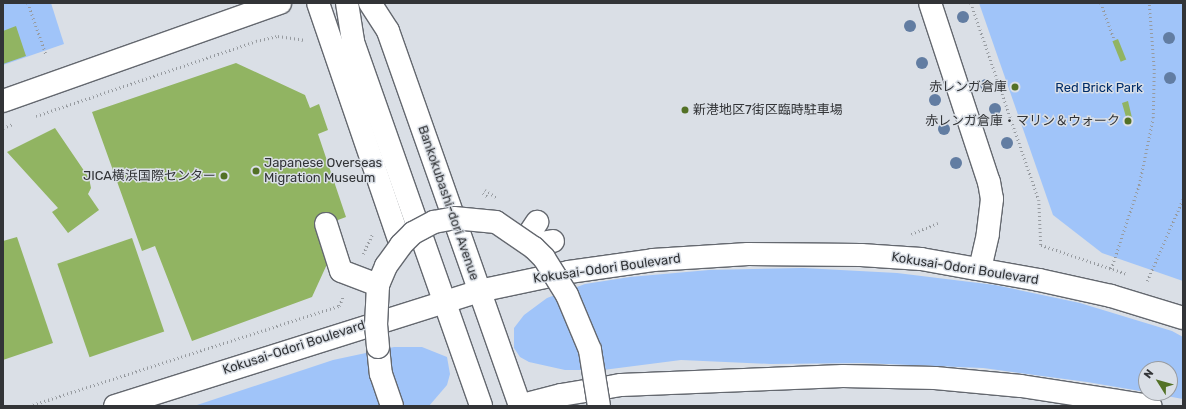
<!DOCTYPE html>
<meta charset="utf-8">
<style>
body{margin:0}
#map{position:relative;width:1186px;height:409px;overflow:hidden;background:#dadfe6;font-family:Rubik,"Noto Sans JP",sans-serif}
div>[style]{position:absolute}
[style*='--x']{left:calc(var(--x)*1px);top:calc(var(--y)*1px);width:calc(var(--w)*1px);rotate:calc(var(--a)*1deg)}
.green>*{inset:0;background:#a0c4f9}
.building>*{inset:0;background:#91b462;transform-origin:0 0}
.path>*{height:2.5px;margin-top:-1.25px;transform-origin:0;background:repeating-linear-gradient(90deg,#979ba0 0 1px,transparent 0 4px)}
.roads{filter:drop-shadow(1px 0 #64686f) drop-shadow(-1px 0 #64686f) drop-shadow(0 1px #64686f) drop-shadow(0 -1px #64686f)}
.street>*{height:22px;margin:-11px;padding:0 11px;transform-origin:11px;border-radius:11px;background:#fff}
.secondary>*{height:22px;margin:-11px;padding:0 11px;transform-origin:11px;border-radius:11px;background:#fff}
.bridges{filter:drop-shadow(1px 0 #64686f) drop-shadow(-1px 0 #64686f) drop-shadow(0 1px #64686f) drop-shadow(0 -1px #64686f)}
.street-bridge>*{height:22px;margin:-11px;padding:0 11px;transform-origin:11px;border-radius:11px;background:#fff}
.trees>*{width:12px;height:12px;margin:-6px;border-radius:50%;background:#627da2}
.dots>*{width:11px;height:11px;translate:-50% -50%;box-sizing:border-box;border:2px solid #dadfe6;border-radius:50%}
span{translate:-50% -50%;white-space:nowrap;text-align:center;line-height:1.15;-webkit-text-stroke:3px #dadfe6;paint-order:stroke}
.poi-label{font-size:13px;color:#323437}
.right{translate:-100% -50%;text-align:right}
.left{translate:0 -50%;text-align:left}
.park-label{font-size:13px;color:#002d6a}
.street-label{font-size:13px;color:#323437}
.frame{position:absolute;inset:0;border:4px solid #323437;pointer-events:none}
.north{position:absolute;left:1138px;top:361px;width:40px;height:40px;box-sizing:border-box;background:#dadfe6;border:1px solid #979ba0;border-radius:50%;rotate:307deg;font-size:11px;font-weight:700;line-height:16px;text-align:center;color:#323437}
.north::after{content:'';display:block;margin:auto;width:14px;height:18px;background:#537126;clip-path:polygon(50% 0,100% 100%,50% 72%,0 100%)}
</style>
<div id="map">
<div class="green">
<i style="clip-path:polygon(3px 3px,51px 3px,64px 44px,3px 65px)"></i>
<i style="clip-path:polygon(979px 3px,1183px 3px,1183px 281px,1102px 253px,1053px 215px)"></i>
<i style="clip-path:polygon(803px 268px,897px 273px,995px 285px,1080px 303px,1172px 331px,1183px 337px,1183px 399px,1150px 393px,1170px 393px,1170px 369px,1146px 369px,1146px 392px,1087px 382px,983px 368px,862px 363px,771px 364px,681px 360px,603px 370px,565px 370px,529px 362px,520px 357px,514px 348px,514px 328px,524px 315px,547px 298px,585px 284px,630px 277px,709px 270px)"></i>
<i style="clip-path:polygon(394px 347px,422px 347px,447px 357px,450px 374px,447px 385px,429px 406px,194px 406px,333px 360px)"></i>
</div>
<div class="building">
<i style="clip-path:polygon(16px 26px,26px 56px,3px 64px,3px 31px)"></i>
<i style="left:1118px;top:39px;width:22px;height:6px;rotate:68deg"></i>
<i style="clip-path:polygon(236px 63px,305px 95px,310px 108px,319px 104px,328px 130px,318px 134px,346px 217px,316px 228px,328px 262px,312px 297px,192px 341px,155px 246px,142px 251px,92px 112px)"></i>
<i style="clip-path:polygon(1128px 101px,1133px 122px,1128px 124px,1122px 103px)"></i>
<i style="clip-path:polygon(55px 128px,89px 178px,91px 188px,88px 194px,99px 210px,68px 233px,52px 212px,58px 208px,7px 152px)"></i>
<i style="clip-path:polygon(17px 237px,53px 343px,3px 360px,3px 241px)"></i>
<i style="left:132px;top:238px;width:99px;height:79px;rotate:71deg"></i>
</div>
<div class="path">
<i style="--x:28;--y:3;--w:54;--a:70.6"></i>
<i style="--x:971;--y:3;--w:208;--a:71"></i>
<i style="--x:1039;--y:200;--w:45;--a:87.5"></i>
<i style="--x:1041;--y:245;--w:91;--a:18.6"></i>
<i style="--x:1101;--y:3;--w:38;--a:70"></i>
<i style="--x:36;--y:116;--w:232;--a:-18.8"></i>
<i style="--x:256;--y:41;--w:23;--a:-13"></i>
<i style="--x:278;--y:36;--w:28;--a:8"></i>
<i style="--x:3;--y:128;--w:11;--a:-22"></i>
<i style="--x:485;--y:190;--w:15;--a:32"></i>
<i style="--x:483;--y:193;--w:6;--a:39"></i>
<i style="--x:911;--y:234;--w:29;--a:-22"></i>
<i style="--x:363;--y:254;--w:23;--a:-65"></i>
<i style="--x:1111;--y:269;--w:89;--a:-71.6"></i>
<i style="--x:1139;--y:185;--w:68;--a:-78.2"></i>
<i style="--x:1153;--y:118;--w:48;--a:-88.8"></i>
<i style="--x:1154;--y:70;--w:67;--a:-94.3"></i>
<i style="--x:1147;--y:281;--w:90;--a:-66.3"></i>
<i style="--x:29;--y:406;--w:326;--a:-17.9"></i>
<i style="--x:339;--y:306;--w:10;--a:-66"></i>
</div>
<div class="roads">
<div class="street">
<i style="--x:318;--y:3;--w:256;--a:71.1"></i>
<i style="--x:525;--y:240;--w:22;--a:-56"></i>
<i style="--x:534;--y:248;--w:9;--a:-36"></i>
<i style="--x:541;--y:243;--w:12;--a:-9"></i>
<i style="--x:378;--y:347;--w:27;--a:84"></i>
<i style="--x:381;--y:374;--w:34;--a:71"></i>
</div>
<div class="secondary">
<i style="--x:347;--y:3;--w:39;--a:81"></i>
<i style="--x:353;--y:42;--w:386;--a:70.6"></i>
<i style="--x:370;--y:3;--w:33;--a:57"></i>
<i style="--x:388;--y:31;--w:398;--a:70.6"></i>
<i style="--x:930;--y:3;--w:188;--a:71.8"></i>
<i style="--x:989;--y:182;--w:17;--a:80"></i>
<i style="--x:992;--y:199;--w:35;--a:97"></i>
<i style="--x:988;--y:234;--w:35;--a:103"></i>
<i style="--x:3;--y:101;--w:294;--a:-19.5"></i>
<i style="--x:115;--y:406;--w:382;--a:-17.5"></i>
<i style="--x:479;--y:291;--w:92;--a:-11.9"></i>
<i style="--x:569;--y:272;--w:85;--a:-8.1"></i>
<i style="--x:653;--y:260;--w:95;--a:-3.6"></i>
<i style="--x:748;--y:254;--w:113;--a:0.5"></i>
<i style="--x:861;--y:255;--w:60;--a:3.8"></i>
<i style="--x:921;--y:259;--w:120;--a:10.1"></i>
<i style="--x:1039;--y:280;--w:74;--a:12.5"></i>
<i style="--x:1111;--y:296;--w:75;--a:17"></i>
<i style="--x:519;--y:406;--w:43;--a:-14.7"></i>
<i style="--x:561;--y:395;--w:61;--a:-9.5"></i>
<i style="--x:621;--y:385;--w:222;--a:-2.3"></i>
<i style="--x:843;--y:376;--w:92;--a:1.2"></i>
<i style="--x:935;--y:378;--w:86;--a:5.3"></i>
<i style="--x:1021;--y:386;--w:131;--a:8.8"></i>
</div>
</div>
<div class="bridges">
<div class="street-bridge">
<i style="--x:326;--y:224;--w:49;--a:72.3"></i>
<i style="--x:341;--y:271;--w:40;--a:21"></i>
<i style="--x:378;--y:347;--w:22;--a:-95"></i>
<i style="--x:376;--y:325;--w:40;--a:-87.1"></i>
<i style="--x:378;--y:285;--w:21;--a:-67"></i>
<i style="--x:386;--y:266;--w:26;--a:-54"></i>
<i style="--x:401;--y:245;--w:17;--a:-45"></i>
<i style="--x:413;--y:233;--w:24;--a:-28"></i>
<i style="--x:434;--y:222;--w:20;--a:-11"></i>
<i style="--x:454;--y:218;--w:42;--a:5.4"></i>
<i style="--x:496;--y:222;--w:46;--a:34.4"></i>
<i style="--x:534;--y:248;--w:14;--a:45"></i>
<i style="--x:544;--y:258;--w:44;--a:58.1"></i>
<i style="--x:567;--y:295;--w:60;--a:67.3"></i>
<i style="--x:590;--y:350;--w:57;--a:80.9"></i>
</div>
</div>
<div class="trees">
<i style="left:963px;top:17px"></i>
<i style="left:910px;top:26px"></i>
<i style="left:1169px;top:38px"></i>
<i style="left:922px;top:63px"></i>
<i style="left:1170px;top:78px"></i>
<i style="left:986px;top:85px"></i>
<i style="left:935px;top:100px"></i>
<i style="left:995px;top:109px"></i>
<i style="left:944px;top:129px"></i>
<i style="left:1007px;top:143px"></i>
<i style="left:956px;top:163px"></i>
</div>
<div class="dots">
<i style="left:1015px;top:87px;background:#537126"></i>
<i style="left:685px;top:110px;background:#537126"></i>
<i style="left:1128px;top:121px;background:#537126"></i>
<i style="left:256px;top:171px;background:#537126"></i>
<i style="left:224px;top:176px;background:#537126"></i>
</div>
<div class="poi-label">
<span class="right" style="left:1007px;top:87px">赤レンガ倉庫</span>
<span class="left" style="left:693px;top:110px">新港地区7街区臨時駐車場</span>
<span class="right" style="left:1120px;top:121px">赤レンガ倉庫・マリン＆ウォーク</span>
<span class="left" style="left:264px;top:171px">Japanese Overseas<br>Migration Museum</span>
<span class="right" style="left:216px;top:176px">JICA横浜国際センター</span>
</div>
<div class="park-label">
<span style="left:1099px;top:88px">Red Brick Park</span>
</div>
<div class="street-label">
<span style="left:448px;top:203px;rotate:71deg">Bankokubashi-dori Avenue</span>
<span style="left:607px;top:269px;rotate:-8deg">Kokusai-Odori Boulevard</span>
<span style="left:965px;top:269px;rotate:9deg">Kokusai-Odori Boulevard</span>
<span style="left:294px;top:348px;rotate:-18deg">Kokusai-Odori Boulevard</span>
</div>
<div class="frame"></div>
<div class="north">N</div>
</div>
